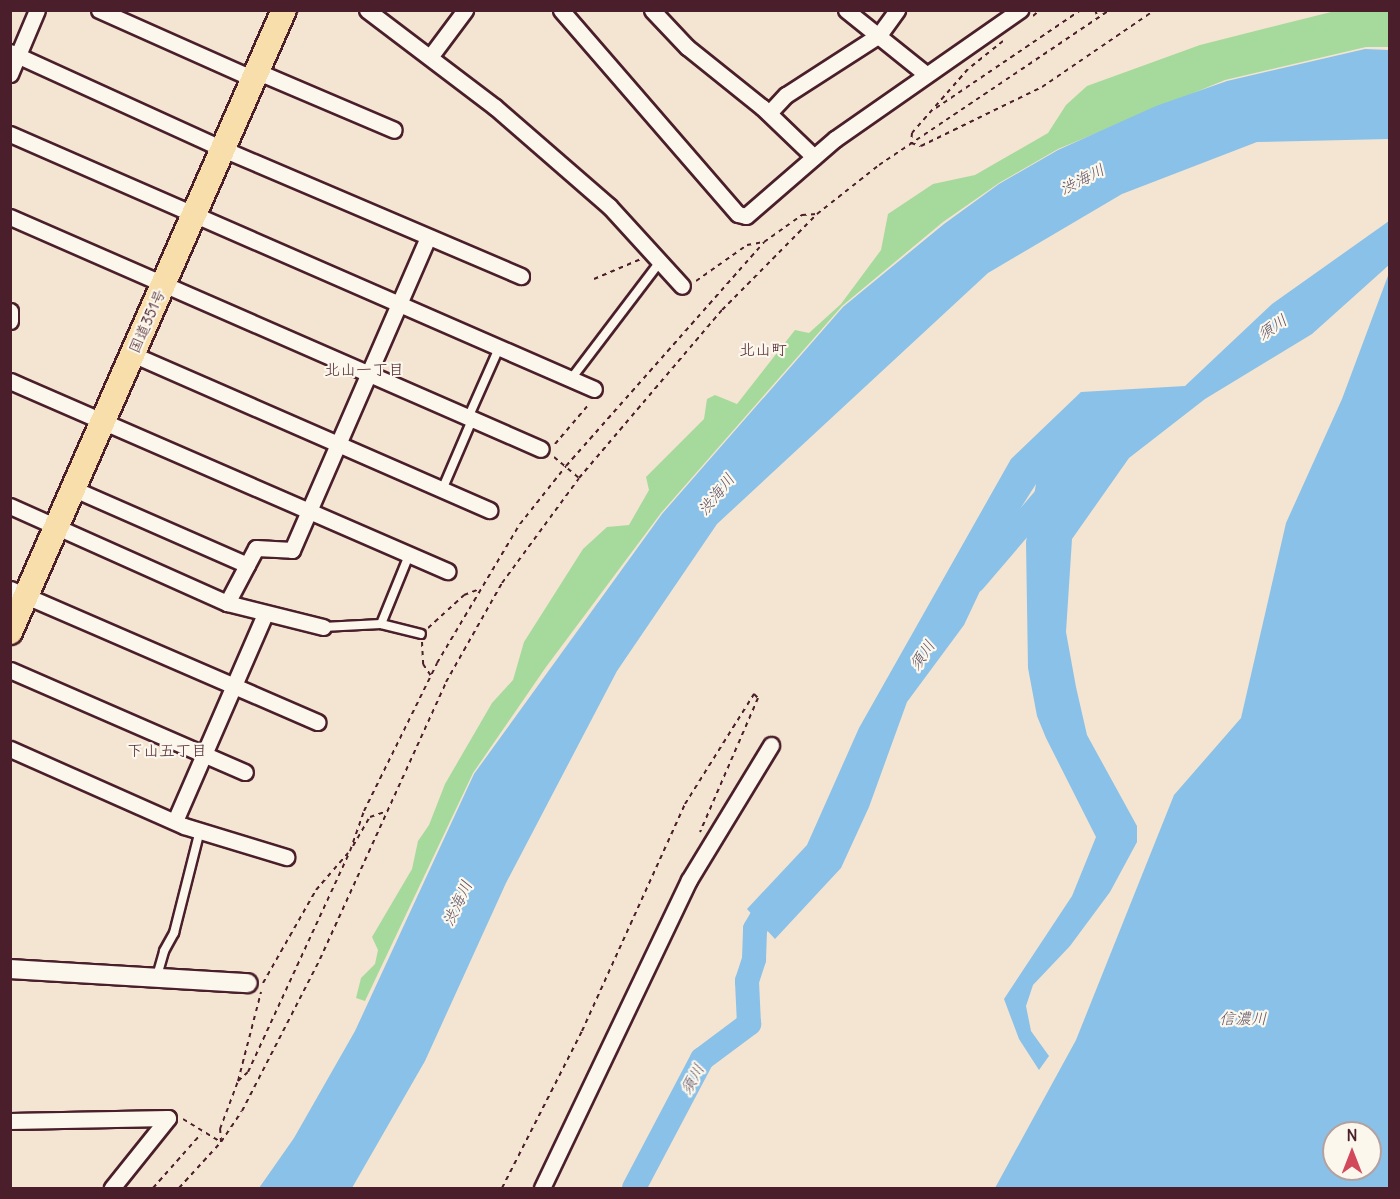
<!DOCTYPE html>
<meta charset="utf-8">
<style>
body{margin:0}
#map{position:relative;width:1400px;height:1199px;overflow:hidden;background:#f4e4d2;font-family:Delius,"Klee One",sans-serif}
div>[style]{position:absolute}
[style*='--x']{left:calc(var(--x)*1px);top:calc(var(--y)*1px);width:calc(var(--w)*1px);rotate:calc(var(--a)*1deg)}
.green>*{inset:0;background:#a6da9c}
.water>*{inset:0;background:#8ac1e8}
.river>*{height:24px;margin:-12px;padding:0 12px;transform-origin:12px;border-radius:12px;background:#8ac1e8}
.path>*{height:2px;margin-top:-1px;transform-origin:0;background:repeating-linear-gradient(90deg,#4a1f2b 0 4.5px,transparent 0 9px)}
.roads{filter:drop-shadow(2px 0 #4a1f2b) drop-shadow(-2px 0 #4a1f2b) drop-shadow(0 2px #4a1f2b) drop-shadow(0 -2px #4a1f2b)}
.service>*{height:8px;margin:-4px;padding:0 4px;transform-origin:4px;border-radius:4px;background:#fbf7ec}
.minor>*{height:15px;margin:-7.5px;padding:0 7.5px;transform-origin:7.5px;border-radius:7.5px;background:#fbf7ec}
.tertiary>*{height:18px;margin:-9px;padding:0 9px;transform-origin:9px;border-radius:9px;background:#fbf7ec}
.trunk>*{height:24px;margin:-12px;padding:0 12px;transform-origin:12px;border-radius:12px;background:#f8deab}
span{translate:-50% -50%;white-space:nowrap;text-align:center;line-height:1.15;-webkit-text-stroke:4.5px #fbf7ec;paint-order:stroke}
.street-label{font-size:15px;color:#4a1f2b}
.water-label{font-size:16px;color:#5d5064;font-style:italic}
.neighbourhood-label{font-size:16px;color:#4a1f2b}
.frame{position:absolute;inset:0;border:12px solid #4a1f2b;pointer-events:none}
.north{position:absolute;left:1322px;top:1121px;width:60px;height:60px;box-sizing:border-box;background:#fbf7ec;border:2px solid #b4a19f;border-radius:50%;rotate:0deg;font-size:16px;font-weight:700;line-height:24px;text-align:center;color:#4a1f2b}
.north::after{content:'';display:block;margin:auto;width:21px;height:27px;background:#d1495b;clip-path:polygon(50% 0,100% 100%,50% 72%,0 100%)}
</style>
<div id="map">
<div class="green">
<i style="clip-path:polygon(1335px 11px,1389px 11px,1389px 47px,1366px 47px,1225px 80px,1058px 149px,999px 183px,943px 222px,842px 306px,661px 513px,546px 667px,473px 773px,365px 1001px,356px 998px,361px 978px,375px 964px,378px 950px,372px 937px,412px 869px,418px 841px,429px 825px,445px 784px,492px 703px,513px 680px,524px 642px,583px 549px,607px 527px,629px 525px,649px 490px,646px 477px,704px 419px,707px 399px,715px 395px,737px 404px,795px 330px,809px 333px,841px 304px,881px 250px,888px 214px,933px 184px,975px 175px,1048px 133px,1066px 105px,1087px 86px,1200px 45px)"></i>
</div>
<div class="water">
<i style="clip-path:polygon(1365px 49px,1389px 50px,1389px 139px,1257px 142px,1122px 194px,988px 273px,717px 524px,617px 671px,506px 883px,425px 1061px,352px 1188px,259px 1188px,294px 1138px,355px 1031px,474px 774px,662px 514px,843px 307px,944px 224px,999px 184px,1058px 150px,1156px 106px,1227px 81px)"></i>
<i style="clip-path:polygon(1389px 221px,1389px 265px,1312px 334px,1205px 399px,1129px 458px,1072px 539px,1066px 632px,1076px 687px,1087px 735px,1137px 826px,1137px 842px,1110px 892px,1070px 946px,1033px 985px,1026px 1006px,1031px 1031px,1049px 1056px,1039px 1070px,1019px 1039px,1004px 999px,1072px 896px,1096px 837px,1046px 738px,1037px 716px,1028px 668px,1026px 542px,1036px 484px,1015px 517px,964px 625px,907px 702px,869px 807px,841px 868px,775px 939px,747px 909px,807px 845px,859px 728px,1011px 459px,1081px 392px,1185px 386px,1272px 304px)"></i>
<i style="clip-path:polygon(evenodd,1389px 273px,1389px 1188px,995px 1188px,1076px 1040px,1174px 795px,1241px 718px,1286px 523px,1342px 399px,1389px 273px,1334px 1133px,1370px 1133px,1370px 1169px,1334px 1169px,1334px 1133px)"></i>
</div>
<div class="river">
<i style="--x:974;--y:581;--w:118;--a:-49.5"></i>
<i style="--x:634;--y:1188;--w:146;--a:-62.2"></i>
<i style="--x:702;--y:1059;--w:59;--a:-36.7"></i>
<i style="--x:749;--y:1024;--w:43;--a:-92.7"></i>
<i style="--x:747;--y:981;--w:23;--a:-72"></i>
<i style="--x:754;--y:959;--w:30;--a:-88"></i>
<i style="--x:755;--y:929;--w:14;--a:-60"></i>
<i style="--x:762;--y:917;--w:26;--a:-40"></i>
</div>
<div class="path">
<i style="--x:1095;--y:10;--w:9;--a:69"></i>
<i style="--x:1033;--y:16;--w:9;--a:-41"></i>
<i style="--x:1003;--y:41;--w:45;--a:141.3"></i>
<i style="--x:968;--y:69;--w:85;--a:131.2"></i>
<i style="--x:912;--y:133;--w:10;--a:96"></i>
<i style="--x:911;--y:143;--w:10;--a:17"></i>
<i style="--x:921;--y:146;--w:135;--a:-26"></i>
<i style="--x:1042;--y:87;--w:137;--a:-34.3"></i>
<i style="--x:936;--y:108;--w:175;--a:-34.1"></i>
<i style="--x:594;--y:279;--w:51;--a:-23.1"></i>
<i style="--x:696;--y:281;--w:62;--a:-35.2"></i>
<i style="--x:747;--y:245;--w:17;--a:-10"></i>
<i style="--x:764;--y:242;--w:47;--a:-35.4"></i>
<i style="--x:802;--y:215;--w:15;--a:-4"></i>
<i style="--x:555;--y:444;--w:54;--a:-49.5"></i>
<i style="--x:554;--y:457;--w:33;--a:40"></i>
<i style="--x:428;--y:628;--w:49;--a:-42.5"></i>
<i style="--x:464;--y:595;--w:17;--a:-21"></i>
<i style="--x:422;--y:642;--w:22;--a:87"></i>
<i style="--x:423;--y:664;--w:14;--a:56"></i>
<i style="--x:353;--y:846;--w:34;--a:-60"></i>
<i style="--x:370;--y:817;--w:18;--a:-19"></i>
<i style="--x:263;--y:983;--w:107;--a:-60.3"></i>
<i style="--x:316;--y:890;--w:49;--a:-49.1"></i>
<i style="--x:238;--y:1081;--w:13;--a:-42"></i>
<i style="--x:248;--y:1072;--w:243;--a:-65.2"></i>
<i style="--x:350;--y:851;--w:42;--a:-70.7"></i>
<i style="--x:364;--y:811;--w:165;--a:-63.7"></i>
<i style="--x:437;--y:663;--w:162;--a:-59.2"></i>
<i style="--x:520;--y:524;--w:74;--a:-51.6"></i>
<i style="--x:566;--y:466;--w:299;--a:-48.5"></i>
<i style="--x:183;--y:1119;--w:44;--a:31.2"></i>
<i style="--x:221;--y:1142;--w:13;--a:-94"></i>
<i style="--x:220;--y:1129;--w:51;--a:-69.4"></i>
<i style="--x:238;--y:1081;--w:92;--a:-75.5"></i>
<i style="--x:153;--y:1188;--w:72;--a:-48.4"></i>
<i style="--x:179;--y:1188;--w:62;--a:-47.6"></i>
<i style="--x:221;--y:1142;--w:37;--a:-56"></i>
<i style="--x:242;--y:1111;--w:171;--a:-62.8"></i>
<i style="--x:320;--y:959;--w:304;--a:-65.5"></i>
<i style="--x:446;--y:682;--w:114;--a:-60.5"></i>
<i style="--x:502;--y:583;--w:130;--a:-53.7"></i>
<i style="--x:579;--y:478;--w:221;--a:-49.6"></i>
<i style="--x:722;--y:310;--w:135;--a:-45.3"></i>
<i style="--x:817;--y:214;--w:79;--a:-38.3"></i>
<i style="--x:879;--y:165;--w:278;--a:-33.9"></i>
<i style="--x:502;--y:1188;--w:176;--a:-63"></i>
<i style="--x:582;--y:1031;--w:249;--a:-65.6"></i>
<i style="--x:685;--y:804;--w:130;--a:-57.9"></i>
<i style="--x:754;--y:694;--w:6;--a:45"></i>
<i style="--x:758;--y:698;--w:146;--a:113.4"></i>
</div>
<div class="roads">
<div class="service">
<i style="--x:571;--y:379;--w:146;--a:-52.8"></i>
<i style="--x:468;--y:418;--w:77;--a:-66.1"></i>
<i style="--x:442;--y:490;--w:76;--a:-66.8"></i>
<i style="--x:381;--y:624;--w:74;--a:-67.9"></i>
<i style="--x:323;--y:627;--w:58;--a:-3"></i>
<i style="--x:381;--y:624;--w:41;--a:14"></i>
<i style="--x:157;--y:976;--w:26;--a:-74"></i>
<i style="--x:164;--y:951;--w:21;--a:-61"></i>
<i style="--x:174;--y:933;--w:106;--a:-75.8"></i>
</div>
<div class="minor">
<i style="--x:99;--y:10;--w:160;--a:24"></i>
<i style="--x:245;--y:75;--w:18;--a:-3"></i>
<i style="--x:263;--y:74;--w:142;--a:23.1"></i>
<i style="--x:367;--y:10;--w:161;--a:37.2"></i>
<i style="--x:495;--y:107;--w:151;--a:41"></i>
<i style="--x:609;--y:206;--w:108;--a:47.6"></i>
<i style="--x:561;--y:10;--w:270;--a:49.1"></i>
<i style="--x:738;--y:214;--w:8;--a:14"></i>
<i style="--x:746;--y:216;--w:118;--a:-40.9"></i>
<i style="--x:835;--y:139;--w:226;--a:-34.9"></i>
<i style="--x:652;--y:10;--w:51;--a:46.6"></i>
<i style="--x:687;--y:47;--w:96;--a:38.7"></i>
<i style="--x:762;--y:107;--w:72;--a:43.9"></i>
<i style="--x:846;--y:10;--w:102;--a:38.7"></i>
<i style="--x:10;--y:52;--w:234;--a:24.5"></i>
<i style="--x:223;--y:149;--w:324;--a:23.1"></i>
<i style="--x:430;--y:57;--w:59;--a:-53.3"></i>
<i style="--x:10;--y:74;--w:69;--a:-67.1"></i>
<i style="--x:769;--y:113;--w:25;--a:-47"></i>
<i style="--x:786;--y:95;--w:111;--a:-32.8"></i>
<i style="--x:879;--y:35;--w:31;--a:-54"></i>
<i style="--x:10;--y:134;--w:637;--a:23.59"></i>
<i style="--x:10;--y:217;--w:579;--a:23.6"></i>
<i style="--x:10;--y:311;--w:10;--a:90"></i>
<i style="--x:132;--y:354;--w:390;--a:23.6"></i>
<i style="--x:10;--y:381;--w:477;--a:23.5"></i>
<i style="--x:74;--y:489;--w:189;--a:23.7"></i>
<i style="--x:10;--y:506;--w:238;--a:24.1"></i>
<i style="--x:227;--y:603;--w:99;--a:14"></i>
<i style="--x:10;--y:589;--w:335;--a:23.4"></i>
<i style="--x:227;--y:603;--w:62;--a:-62.2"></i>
<i style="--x:256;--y:548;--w:36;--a:3"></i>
<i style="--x:292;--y:550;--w:341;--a:-66.5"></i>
<i style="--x:10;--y:670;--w:256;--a:23.5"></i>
<i style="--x:10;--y:749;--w:190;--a:23.9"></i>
<i style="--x:184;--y:826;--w:107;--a:16.9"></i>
<i style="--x:175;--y:821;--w:226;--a:-66.5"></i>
<i style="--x:10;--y:1121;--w:158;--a:-1.1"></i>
<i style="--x:168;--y:1118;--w:90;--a:128.7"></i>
<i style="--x:542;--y:1188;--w:341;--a:-64.5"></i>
<i style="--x:689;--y:880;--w:158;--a:-58.7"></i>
</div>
<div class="tertiary">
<i style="--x:10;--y:969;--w:238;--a:3.4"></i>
</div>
<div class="trunk">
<i style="--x:10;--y:632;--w:680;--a:-66.23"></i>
</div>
</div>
<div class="street-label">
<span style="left:147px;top:321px;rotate:-66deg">国道351号</span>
</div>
<div class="water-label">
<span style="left:1082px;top:179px;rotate:-27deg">渋海川</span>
<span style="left:1272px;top:327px;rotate:-34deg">須川</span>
<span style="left:716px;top:494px;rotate:-51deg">渋海川</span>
<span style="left:922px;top:655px;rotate:-56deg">須川</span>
<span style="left:457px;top:903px;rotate:-65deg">渋海川</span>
<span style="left:1243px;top:1018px">信濃川</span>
<span style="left:692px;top:1079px;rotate:-61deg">須川</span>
</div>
<div class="neighbourhood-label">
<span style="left:763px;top:349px">北山町</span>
<span style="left:364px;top:369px">北山一丁目</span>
<span style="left:167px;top:750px">下山五丁目</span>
</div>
<div class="frame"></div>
<div class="north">N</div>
</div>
